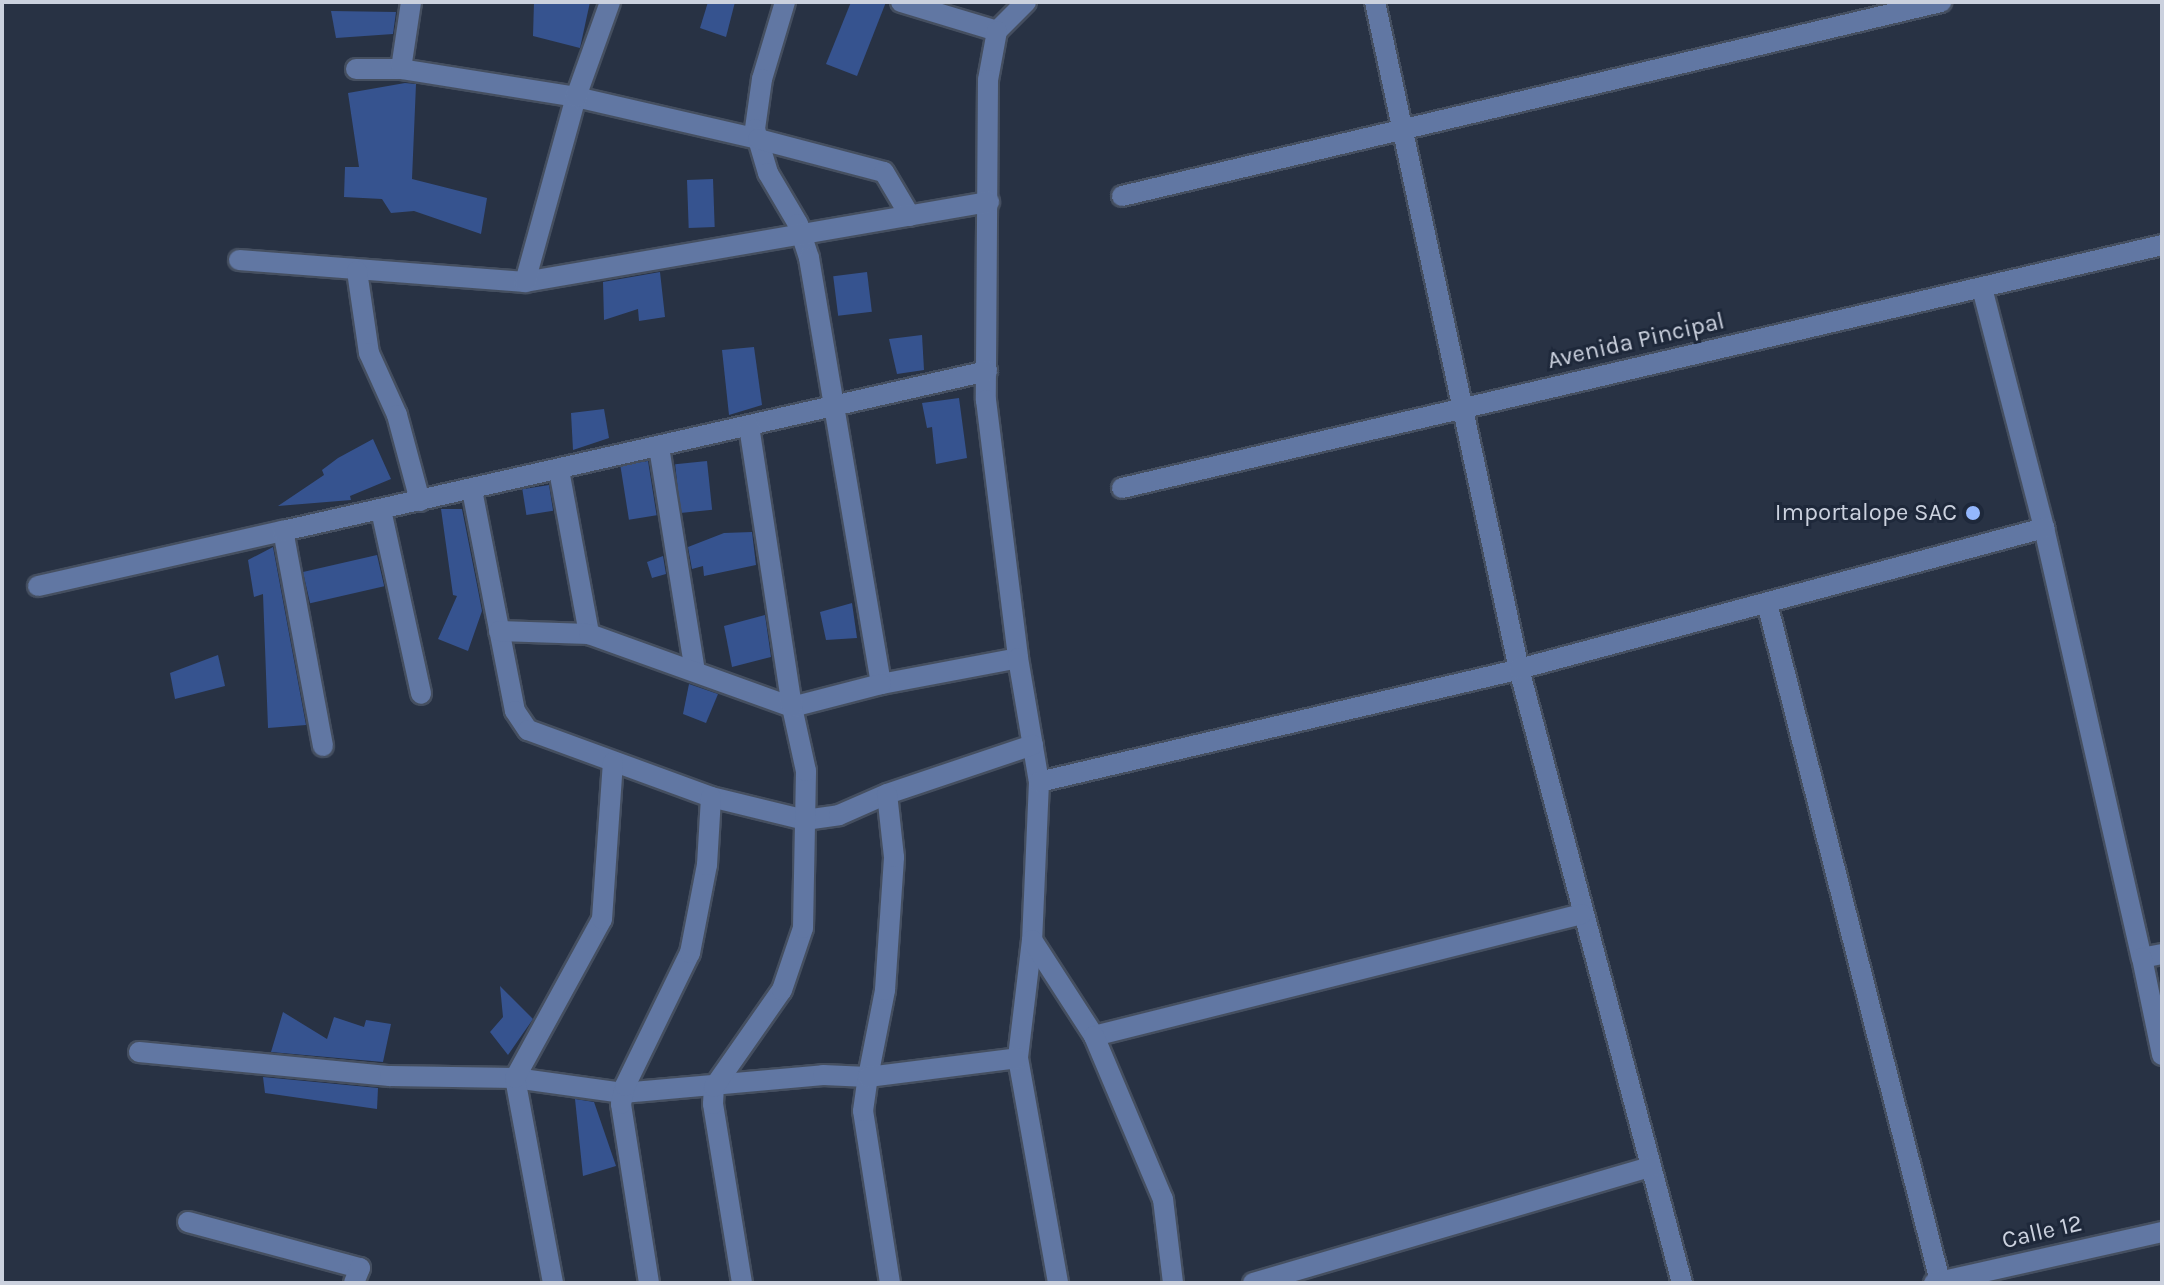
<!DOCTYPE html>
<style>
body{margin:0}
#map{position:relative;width:2164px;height:1285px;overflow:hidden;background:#283244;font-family:Karla,sans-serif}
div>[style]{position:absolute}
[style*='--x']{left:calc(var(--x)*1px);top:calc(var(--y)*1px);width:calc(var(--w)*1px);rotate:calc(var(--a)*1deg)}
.building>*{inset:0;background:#36538f;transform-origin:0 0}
.roads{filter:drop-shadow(2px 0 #454f60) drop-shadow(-2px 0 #454f60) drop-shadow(0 2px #454f60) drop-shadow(0 -2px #454f60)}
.minor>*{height:20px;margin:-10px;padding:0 10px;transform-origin:10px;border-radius:10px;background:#6177a3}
.dots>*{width:22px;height:22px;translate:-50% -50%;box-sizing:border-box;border:4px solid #1e283a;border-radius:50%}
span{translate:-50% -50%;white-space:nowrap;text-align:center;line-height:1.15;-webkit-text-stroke:6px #1e283a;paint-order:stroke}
.street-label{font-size:24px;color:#cbd1de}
.poi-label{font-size:24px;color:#cbd1de}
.right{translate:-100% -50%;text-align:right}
.frame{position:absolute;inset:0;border:4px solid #cbd1de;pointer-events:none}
</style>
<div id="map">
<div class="building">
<i style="clip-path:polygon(534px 2px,590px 2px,580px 48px,533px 36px)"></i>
<i style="clip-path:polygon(708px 2px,735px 2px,726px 37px,700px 28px)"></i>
<i style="clip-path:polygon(851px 2px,886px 2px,857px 76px,826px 64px)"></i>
<i style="clip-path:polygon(331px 11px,396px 12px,393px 34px,336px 38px)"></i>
<i style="clip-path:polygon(405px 83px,416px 84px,412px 179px,487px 198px,481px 234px,414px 211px,391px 213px,382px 199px,344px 197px,345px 167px,359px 167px,348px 93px)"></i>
<i style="left:713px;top:179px;width:48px;height:26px;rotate:88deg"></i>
<i style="clip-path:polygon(660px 272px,665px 317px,639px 321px,638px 309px,604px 320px,603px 282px)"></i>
<i style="left:867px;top:272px;width:40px;height:34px;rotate:83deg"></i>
<i style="clip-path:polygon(922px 335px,924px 370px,897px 374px,889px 339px)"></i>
<i style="clip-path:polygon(754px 347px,762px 405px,729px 415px,722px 350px)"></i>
<i style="clip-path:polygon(959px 398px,967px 458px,936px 464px,932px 427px,927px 428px,922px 403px)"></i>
<i style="clip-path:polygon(604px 409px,609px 438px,573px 450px,571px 413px)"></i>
<i style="clip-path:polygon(373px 439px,391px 479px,350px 496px,351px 500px,278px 506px,324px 475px,322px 470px,338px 458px)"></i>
<i style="left:648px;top:461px;width:55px;height:28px;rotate:81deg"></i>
<i style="left:707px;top:461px;width:49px;height:32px;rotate:84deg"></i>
<i style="left:549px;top:485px;width:26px;height:27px;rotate:81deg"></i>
<i style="clip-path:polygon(441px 509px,462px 509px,478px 590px,482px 611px,468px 651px,438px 639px,457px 596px,453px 595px)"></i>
<i style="clip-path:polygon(752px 532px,756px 565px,704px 576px,703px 566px,692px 569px,688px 547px,724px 533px)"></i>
<i style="clip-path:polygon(273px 547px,306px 725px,268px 728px,263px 594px,254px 597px,248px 560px)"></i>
<i style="left:377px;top:555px;width:32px;height:76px;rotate:77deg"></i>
<i style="clip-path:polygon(663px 556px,666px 574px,652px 578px,647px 562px)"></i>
<i style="clip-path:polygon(852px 603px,857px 638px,826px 640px,820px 612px)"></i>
<i style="clip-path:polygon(765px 615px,771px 657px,732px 667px,724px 626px)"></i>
<i style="clip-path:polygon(218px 655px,225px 686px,175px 699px,170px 673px)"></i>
<i style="clip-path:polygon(689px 684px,718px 694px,706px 723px,683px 714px)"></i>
<i style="clip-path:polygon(500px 986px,533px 1019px,508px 1055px,490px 1032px,503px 1017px)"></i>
<i style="clip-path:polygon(283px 1012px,327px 1039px,334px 1017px,364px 1027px,366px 1020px,391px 1024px,383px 1062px,271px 1052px)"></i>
<i style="clip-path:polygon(263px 1077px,378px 1088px,377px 1109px,265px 1093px)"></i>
<i style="clip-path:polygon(575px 1099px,594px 1102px,616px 1166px,583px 1176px)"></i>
</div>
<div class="roads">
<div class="minor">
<i style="--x:785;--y:2;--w:80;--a:106.6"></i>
<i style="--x:762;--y:79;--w:50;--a:98"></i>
<i style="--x:755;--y:129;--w:46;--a:73.5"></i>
<i style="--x:768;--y:173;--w:59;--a:59.5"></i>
<i style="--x:798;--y:224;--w:36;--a:72"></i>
<i style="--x:809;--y:258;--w:432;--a:80.4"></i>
<i style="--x:881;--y:684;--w:139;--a:-10.7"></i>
<i style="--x:901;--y:2;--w:100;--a:16.8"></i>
<i style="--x:1026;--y:2;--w:41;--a:135"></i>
<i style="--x:997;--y:31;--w:50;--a:100.4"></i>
<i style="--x:988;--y:80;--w:320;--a:90.4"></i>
<i style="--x:986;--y:400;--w:260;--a:82.9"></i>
<i style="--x:1018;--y:658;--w:126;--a:80.4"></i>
<i style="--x:1039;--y:782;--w:158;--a:92.5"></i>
<i style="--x:1032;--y:940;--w:119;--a:96.8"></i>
<i style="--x:1018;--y:1058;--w:229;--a:79.9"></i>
<i style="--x:1375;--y:2;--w:682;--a:77.82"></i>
<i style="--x:1519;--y:669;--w:635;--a:75.13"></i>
<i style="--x:356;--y:69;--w:45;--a:0"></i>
<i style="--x:401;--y:69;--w:177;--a:9.1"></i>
<i style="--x:576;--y:97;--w:187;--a:13"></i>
<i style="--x:758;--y:139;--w:130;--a:14.7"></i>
<i style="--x:884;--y:172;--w:51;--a:59.4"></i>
<i style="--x:401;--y:69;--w:68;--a:-81.5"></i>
<i style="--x:1122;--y:196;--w:842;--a:-13.33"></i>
<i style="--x:239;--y:260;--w:287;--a:4.4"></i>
<i style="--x:525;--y:282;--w:471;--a:-9.8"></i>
<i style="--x:357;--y:271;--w:83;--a:81.7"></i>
<i style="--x:369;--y:353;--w:68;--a:65.7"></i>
<i style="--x:397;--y:415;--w:89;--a:75"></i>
<i style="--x:525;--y:282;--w:192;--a:-74.6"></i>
<i style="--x:576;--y:97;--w:101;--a:-70.3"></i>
<i style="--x:1982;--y:288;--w:248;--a:75.5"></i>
<i style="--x:2044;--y:528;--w:441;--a:77.2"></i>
<i style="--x:659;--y:447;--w:227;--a:80.9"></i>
<i style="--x:559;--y:470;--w:167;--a:79.6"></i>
<i style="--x:1122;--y:488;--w:1068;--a:-13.15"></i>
<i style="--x:472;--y:490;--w:225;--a:79"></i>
<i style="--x:515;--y:711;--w:23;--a:56"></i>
<i style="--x:528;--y:730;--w:195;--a:20.1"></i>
<i style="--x:711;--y:797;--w:97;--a:13.7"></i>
<i style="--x:805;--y:820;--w:34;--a:-8"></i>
<i style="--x:839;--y:815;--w:52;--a:-23.6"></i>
<i style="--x:887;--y:794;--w:154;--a:-18.6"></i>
<i style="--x:381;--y:510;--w:188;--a:77.7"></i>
<i style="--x:38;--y:586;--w:251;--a:-12.7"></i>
<i style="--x:1767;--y:603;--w:700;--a:75.69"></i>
<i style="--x:499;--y:631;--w:90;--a:1.9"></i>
<i style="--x:589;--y:634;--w:216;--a:19.8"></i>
<i style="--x:792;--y:707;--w:92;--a:-14.5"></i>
<i style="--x:323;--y:746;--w:219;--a:-100.5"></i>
<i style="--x:283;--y:531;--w:722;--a:-12.8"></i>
<i style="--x:1039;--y:782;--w:493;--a:-13.2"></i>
<i style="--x:1519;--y:669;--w:544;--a:-15.03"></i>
<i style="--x:1032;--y:940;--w:114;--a:57.1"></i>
<i style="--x:1094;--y:1036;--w:503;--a:-14.04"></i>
<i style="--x:2162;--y:954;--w:20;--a:169"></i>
<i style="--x:2142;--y:958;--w:99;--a:78.3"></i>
<i style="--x:1094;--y:1036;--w:177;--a:67.1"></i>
<i style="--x:1163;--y:1199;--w:85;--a:83.2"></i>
<i style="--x:139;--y:1052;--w:252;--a:5.5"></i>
<i style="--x:390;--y:1076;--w:125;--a:0.9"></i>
<i style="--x:515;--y:1078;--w:109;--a:7.9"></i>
<i style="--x:623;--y:1093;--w:201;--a:-5.1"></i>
<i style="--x:823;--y:1075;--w:45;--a:2.5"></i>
<i style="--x:868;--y:1077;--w:89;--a:-78.9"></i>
<i style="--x:885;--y:990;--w:133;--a:-86.1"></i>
<i style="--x:894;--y:857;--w:63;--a:-96.3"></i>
<i style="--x:188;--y:1222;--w:178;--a:15"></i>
<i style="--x:360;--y:1268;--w:16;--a:112"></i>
<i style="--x:553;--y:1283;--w:208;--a:-100.5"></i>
<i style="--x:515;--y:1078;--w:181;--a:-61.3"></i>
<i style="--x:602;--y:919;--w:157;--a:-86"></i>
<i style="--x:649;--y:1283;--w:181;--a:-98.9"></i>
<i style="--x:621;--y:1104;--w:18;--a:-77"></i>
<i style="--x:625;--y:1086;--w:148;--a:-64"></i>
<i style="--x:690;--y:953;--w:90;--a:-79.1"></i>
<i style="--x:707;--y:865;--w:68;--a:-86.6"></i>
<i style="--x:742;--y:1283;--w:181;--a:-99.2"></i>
<i style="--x:713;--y:1104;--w:17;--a:-87"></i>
<i style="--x:714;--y:1087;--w:118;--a:-55"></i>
<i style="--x:782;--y:990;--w:65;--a:-71.3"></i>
<i style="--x:803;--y:928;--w:157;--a:-88.9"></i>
<i style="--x:806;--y:771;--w:66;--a:-102.3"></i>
<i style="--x:792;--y:707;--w:283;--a:-98.7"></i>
<i style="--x:890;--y:1283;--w:174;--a:-98.9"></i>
<i style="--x:863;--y:1111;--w:34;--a:-82"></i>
<i style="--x:868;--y:1077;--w:151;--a:-7.2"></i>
<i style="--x:1253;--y:1283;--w:414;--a:-16.3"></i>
<i style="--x:1934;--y:1283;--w:234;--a:-12.6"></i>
</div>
</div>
<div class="dots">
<i style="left:1973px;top:513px;background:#94b7fd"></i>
</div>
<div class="street-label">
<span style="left:1636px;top:341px;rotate:-13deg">Avenida Pincipal</span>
<span style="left:2042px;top:1232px;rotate:-13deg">Calle 12</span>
</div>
<div class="poi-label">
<span class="right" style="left:1957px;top:513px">Importalope SAC</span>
</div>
<div class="frame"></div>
</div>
